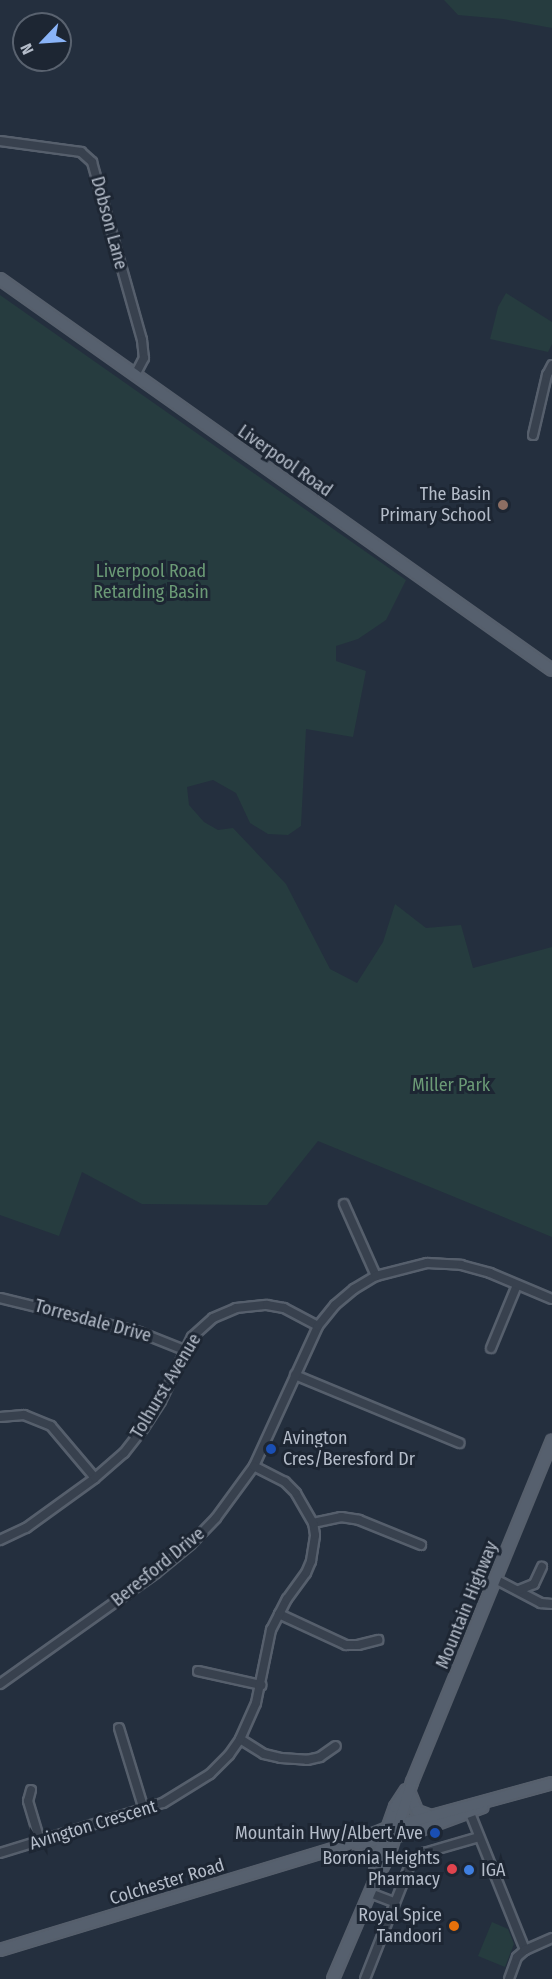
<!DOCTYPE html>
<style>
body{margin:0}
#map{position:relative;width:552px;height:1979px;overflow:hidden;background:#242f3e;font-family:"Fira Sans Condensed",sans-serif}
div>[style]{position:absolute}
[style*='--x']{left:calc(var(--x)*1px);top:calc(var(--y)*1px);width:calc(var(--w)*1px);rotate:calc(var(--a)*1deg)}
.green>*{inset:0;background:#263c3f}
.roads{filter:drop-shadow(2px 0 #565f6c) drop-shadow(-2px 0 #565f6c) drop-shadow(0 2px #565f6c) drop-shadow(0 -2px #565f6c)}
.minor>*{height:8px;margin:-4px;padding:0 4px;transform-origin:4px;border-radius:4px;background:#38414e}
.major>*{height:10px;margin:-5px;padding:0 5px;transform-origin:5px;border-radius:5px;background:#56606e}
.dots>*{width:16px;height:16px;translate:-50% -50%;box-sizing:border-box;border:3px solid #1d2633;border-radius:50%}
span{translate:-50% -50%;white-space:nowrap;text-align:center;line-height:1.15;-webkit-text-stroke:6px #1d2633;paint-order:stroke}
.street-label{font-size:18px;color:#b4bcc9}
.poi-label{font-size:18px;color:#b4bcc9}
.right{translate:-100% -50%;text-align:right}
.left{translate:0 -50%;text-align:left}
.park-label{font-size:18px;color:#6b9a76}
.north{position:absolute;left:12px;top:12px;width:60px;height:60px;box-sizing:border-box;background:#1d2633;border:2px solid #59626f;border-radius:50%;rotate:245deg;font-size:16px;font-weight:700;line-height:24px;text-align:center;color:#b4bcc9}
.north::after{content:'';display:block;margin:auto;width:21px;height:27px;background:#8ab4f8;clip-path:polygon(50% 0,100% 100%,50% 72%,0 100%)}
</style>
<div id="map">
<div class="green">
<i style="clip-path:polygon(444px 0,552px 0,552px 28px,503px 19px,458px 15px)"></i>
<i style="clip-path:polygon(506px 293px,552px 322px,552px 344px,548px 352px,490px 339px,498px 307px)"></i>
<i style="clip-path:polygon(0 295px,406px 580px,386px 620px,358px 639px,336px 646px,336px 661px,366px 671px,353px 737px,306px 729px,301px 826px,288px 835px,268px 834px,250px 823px,236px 793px,213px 780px,187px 787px,189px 805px,204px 822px,218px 830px,233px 828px,286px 884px,330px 969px,357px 983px,383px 942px,395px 904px,426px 928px,461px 925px,473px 968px,552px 947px,552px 1237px,318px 1141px,267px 1205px,142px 1204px,82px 1172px,59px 1236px,0 1215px)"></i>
<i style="clip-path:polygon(492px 1922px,508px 1929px,514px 1944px,505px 1967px,478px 1956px)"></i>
</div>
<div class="roads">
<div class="minor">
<i style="--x:0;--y:141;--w:82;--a:7.7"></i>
<i style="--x:81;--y:152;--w:15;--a:42"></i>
<i style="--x:92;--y:162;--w:185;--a:74.3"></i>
<i style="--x:142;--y:340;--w:18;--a:84"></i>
<i style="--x:144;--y:358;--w:19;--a:118"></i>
<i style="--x:533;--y:435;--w:62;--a:-76.9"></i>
<i style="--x:547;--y:375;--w:11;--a:-63"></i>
<i style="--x:344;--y:1204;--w:79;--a:66"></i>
<i style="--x:0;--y:1298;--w:143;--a:13.7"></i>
<i style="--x:139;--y:1332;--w:48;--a:21.8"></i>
<i style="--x:491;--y:1348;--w:68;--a:-67.6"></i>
<i style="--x:295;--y:1375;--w:178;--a:22.5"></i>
<i style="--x:0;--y:1417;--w:24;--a:-5"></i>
<i style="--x:24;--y:1415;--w:29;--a:22"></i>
<i style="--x:51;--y:1426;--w:68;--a:49.8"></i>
<i style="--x:313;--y:1523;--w:29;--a:-12"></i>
<i style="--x:341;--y:1517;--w:18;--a:9"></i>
<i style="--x:359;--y:1520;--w:67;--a:22"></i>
<i style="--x:0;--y:1540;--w:29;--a:-25"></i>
<i style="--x:26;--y:1528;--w:85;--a:-35.9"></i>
<i style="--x:95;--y:1478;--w:38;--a:-41"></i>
<i style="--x:124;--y:1453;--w:31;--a:-52"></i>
<i style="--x:143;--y:1429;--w:33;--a:-57"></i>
<i style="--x:161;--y:1401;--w:71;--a:-64.2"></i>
<i style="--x:192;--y:1337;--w:28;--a:-42"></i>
<i style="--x:213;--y:1318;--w:25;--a:-23"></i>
<i style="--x:236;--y:1308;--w:31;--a:-6"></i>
<i style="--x:267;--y:1305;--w:17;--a:10"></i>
<i style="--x:284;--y:1308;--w:38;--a:28"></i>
<i style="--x:495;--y:1579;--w:52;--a:27.6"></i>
<i style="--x:541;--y:1603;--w:11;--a:5"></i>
<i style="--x:519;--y:1590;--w:16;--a:-22"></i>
<i style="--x:534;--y:1584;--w:19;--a:-65"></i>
<i style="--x:279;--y:1614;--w:74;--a:24.8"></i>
<i style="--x:346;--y:1645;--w:12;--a:0"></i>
<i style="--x:358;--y:1645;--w:21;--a:-14"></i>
<i style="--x:198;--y:1671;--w:65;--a:12.5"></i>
<i style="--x:0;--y:1684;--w:191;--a:-35.4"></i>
<i style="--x:156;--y:1573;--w:45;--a:-39.6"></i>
<i style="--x:191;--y:1544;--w:36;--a:-46"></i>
<i style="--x:216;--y:1518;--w:64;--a:-53.8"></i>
<i style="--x:254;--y:1466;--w:154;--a:-65.4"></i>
<i style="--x:318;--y:1326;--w:27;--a:-51"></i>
<i style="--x:335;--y:1305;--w:25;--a:-40"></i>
<i style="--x:354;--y:1289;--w:26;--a:-31"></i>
<i style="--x:376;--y:1276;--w:53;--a:-14.3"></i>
<i style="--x:427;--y:1263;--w:34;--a:3"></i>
<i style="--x:461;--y:1265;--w:30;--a:15"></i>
<i style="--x:490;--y:1273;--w:67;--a:22.8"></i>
<i style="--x:119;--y:1728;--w:86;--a:73"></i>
<i style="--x:240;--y:1739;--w:28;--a:32"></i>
<i style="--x:264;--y:1754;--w:17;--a:13"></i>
<i style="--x:281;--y:1758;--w:26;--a:4"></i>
<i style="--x:307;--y:1760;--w:13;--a:-13"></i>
<i style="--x:320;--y:1757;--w:19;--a:-35"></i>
<i style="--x:31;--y:1790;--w:11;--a:105"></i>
<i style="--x:28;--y:1801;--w:42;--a:73.3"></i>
<i style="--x:468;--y:1808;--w:153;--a:68.1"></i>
<i style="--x:0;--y:1853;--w:170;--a:-17.1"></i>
<i style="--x:163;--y:1803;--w:55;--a:-31.7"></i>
<i style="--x:210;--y:1774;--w:27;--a:-45"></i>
<i style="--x:229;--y:1755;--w:19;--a:-55"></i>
<i style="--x:240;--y:1739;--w:39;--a:-66"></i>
<i style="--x:256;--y:1703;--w:75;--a:-78.4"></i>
<i style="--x:271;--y:1630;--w:35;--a:-63"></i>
<i style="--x:287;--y:1599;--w:32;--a:-54"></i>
<i style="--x:306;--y:1573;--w:13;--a:-67"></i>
<i style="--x:311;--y:1561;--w:26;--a:-81"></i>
<i style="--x:315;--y:1535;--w:12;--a:-99"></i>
<i style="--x:313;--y:1523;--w:34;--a:-120"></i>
<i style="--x:296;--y:1493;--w:16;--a:-135"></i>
<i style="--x:285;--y:1482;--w:35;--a:-153"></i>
<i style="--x:370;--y:1893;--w:26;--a:21"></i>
<i style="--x:365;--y:1979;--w:126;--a:-68.5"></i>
<i style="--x:411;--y:1862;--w:16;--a:-35"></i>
<i style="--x:424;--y:1853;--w:57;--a:-16.2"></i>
<i style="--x:509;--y:1979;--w:23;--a:-70"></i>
<i style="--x:517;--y:1957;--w:11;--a:-41"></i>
<i style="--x:525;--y:1950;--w:30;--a:-24"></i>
</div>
<div class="major">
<i style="--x:0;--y:279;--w:676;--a:35.31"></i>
<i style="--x:409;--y:1791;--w:22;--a:68"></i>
<i style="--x:417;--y:1811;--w:15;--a:20"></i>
<i style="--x:358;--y:1844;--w:58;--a:-11.9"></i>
<i style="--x:415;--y:1832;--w:72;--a:-20.2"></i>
<i style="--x:374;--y:1876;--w:25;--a:-78"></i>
<i style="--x:379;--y:1852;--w:48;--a:-70.4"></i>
<i style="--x:395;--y:1807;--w:20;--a:-57"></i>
<i style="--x:0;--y:1950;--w:358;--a:-16.9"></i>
<i style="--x:343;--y:1846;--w:48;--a:-21.8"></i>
<i style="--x:388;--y:1828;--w:170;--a:-15.3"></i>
<i style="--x:333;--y:1979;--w:102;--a:-66.9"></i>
<i style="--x:373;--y:1885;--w:34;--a:-62"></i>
<i style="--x:389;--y:1855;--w:77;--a:-72.5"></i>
<i style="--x:412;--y:1782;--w:369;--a:-67.7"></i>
</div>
</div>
<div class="dots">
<i style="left:503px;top:505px;background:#8d6e63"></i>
<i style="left:271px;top:1449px;background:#1a4fb4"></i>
<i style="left:435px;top:1833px;background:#1a4fb4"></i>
<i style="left:452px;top:1869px;background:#e0444e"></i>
<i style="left:469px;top:1870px;background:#3f7fe0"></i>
<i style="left:454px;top:1926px;background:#e8710a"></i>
</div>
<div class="street-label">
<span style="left:109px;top:223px;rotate:75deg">Dobson Lane</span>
<span style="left:285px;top:461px;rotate:35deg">Liverpool Road</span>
<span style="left:93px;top:1321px;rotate:15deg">Torresdale Drive</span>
<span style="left:166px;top:1386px;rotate:-59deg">Tolhurst Avenue</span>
<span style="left:158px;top:1567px;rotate:-39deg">Beresford Drive</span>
<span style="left:467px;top:1605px;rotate:-68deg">Mountain Highway</span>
<span style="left:93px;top:1825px;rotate:-17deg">Avington Crescent</span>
<span style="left:167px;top:1882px;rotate:-17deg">Colchester Road</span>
</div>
<div class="poi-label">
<span class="right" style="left:491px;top:505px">The Basin<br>Primary School</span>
<span class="left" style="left:283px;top:1449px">Avington<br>Cres/Beresford Dr</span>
<span class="right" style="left:423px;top:1833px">Mountain Hwy/Albert Ave</span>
<span class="right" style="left:440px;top:1869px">Boronia Heights<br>Pharmacy</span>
<span class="left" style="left:481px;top:1870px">IGA</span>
<span class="right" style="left:442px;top:1926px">Royal Spice<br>Tandoori</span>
</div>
<div class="park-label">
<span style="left:151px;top:582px">Liverpool Road<br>Retarding Basin</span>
<span style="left:451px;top:1085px">Miller Park</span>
</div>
<div class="north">N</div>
</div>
